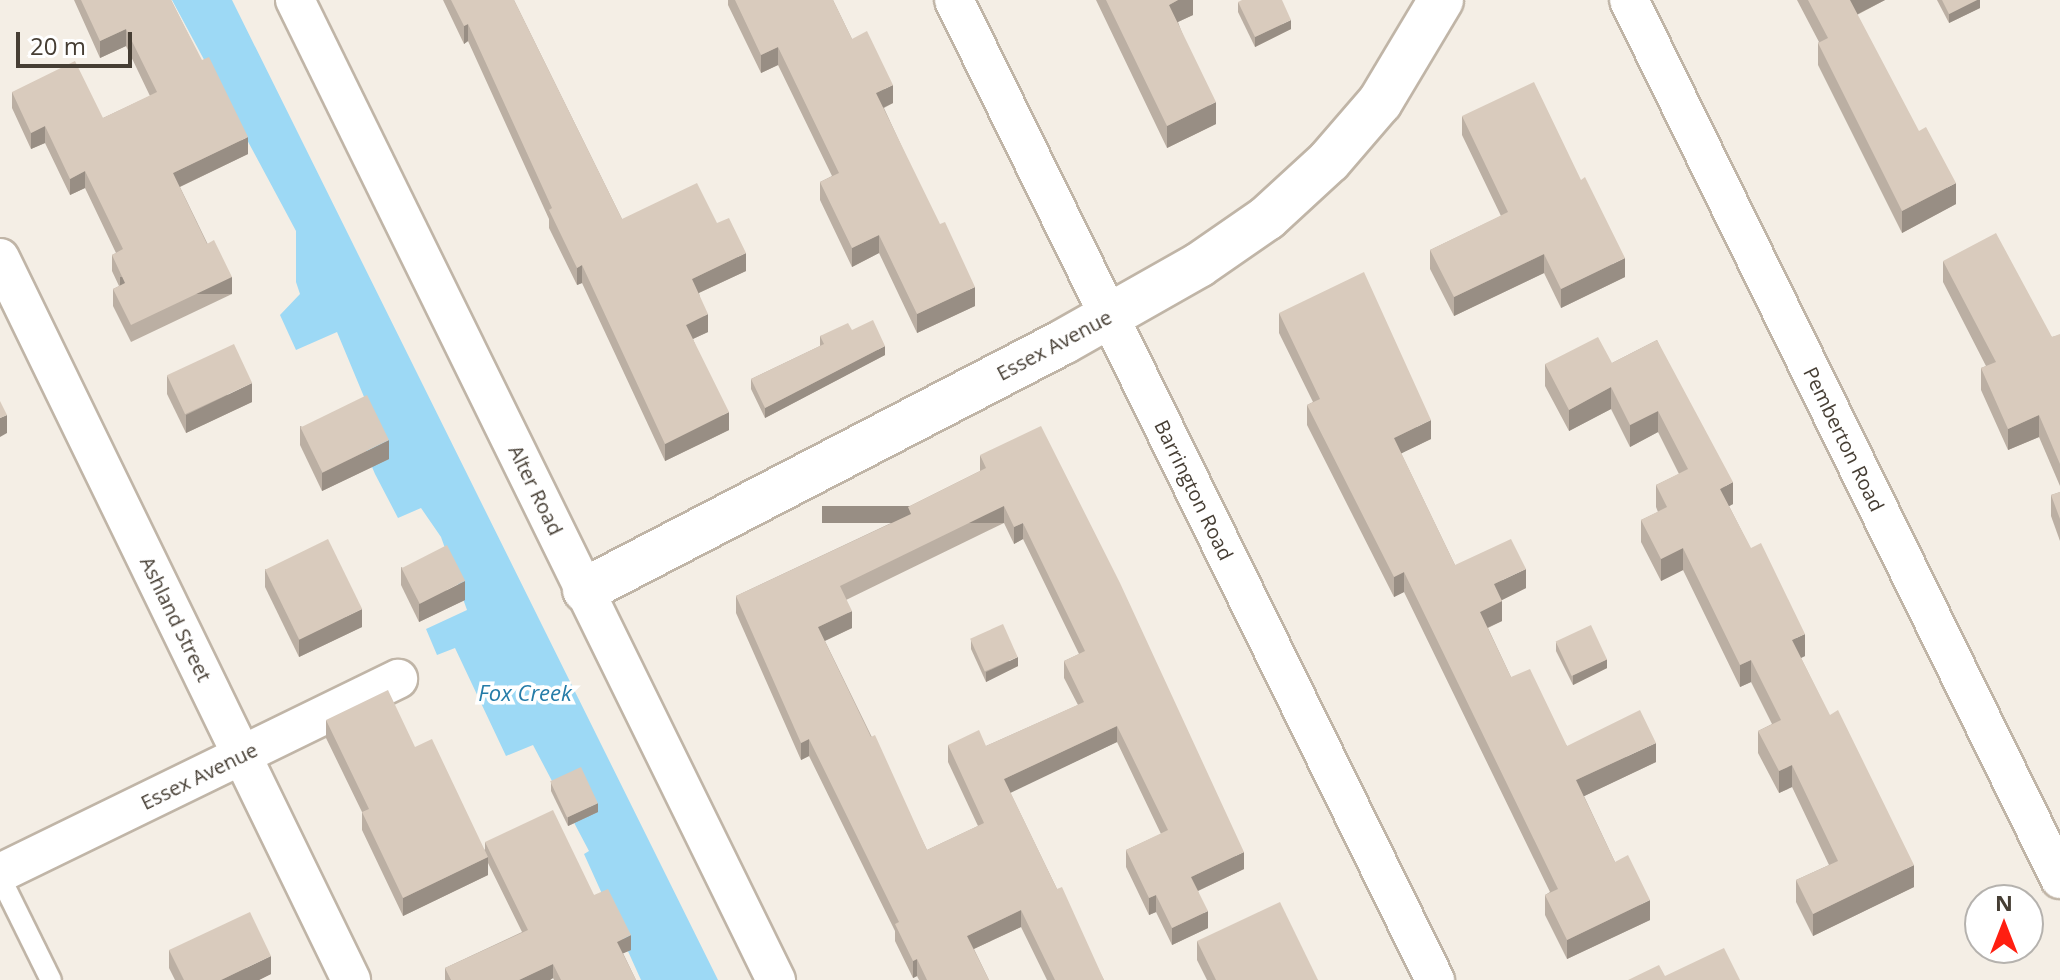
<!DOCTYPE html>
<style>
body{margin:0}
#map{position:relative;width:2060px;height:980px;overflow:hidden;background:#f4eee5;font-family:"Open Sans",sans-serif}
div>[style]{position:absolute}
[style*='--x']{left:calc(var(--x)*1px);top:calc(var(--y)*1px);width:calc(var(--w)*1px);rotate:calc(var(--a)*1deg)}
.water>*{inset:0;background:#9dd9f5}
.roads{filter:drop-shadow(2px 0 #c0b5a7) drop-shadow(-2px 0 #c0b5a7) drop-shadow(0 2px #c0b5a7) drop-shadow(0 -2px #c0b5a7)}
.service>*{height:20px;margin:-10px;padding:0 10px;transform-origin:10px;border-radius:10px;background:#fff}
.minor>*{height:38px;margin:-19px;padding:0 19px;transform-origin:19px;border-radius:19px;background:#fff}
.tertiary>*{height:44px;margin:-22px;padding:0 22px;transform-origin:22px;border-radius:22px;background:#fff}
.wall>*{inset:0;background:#bbafa3}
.shaded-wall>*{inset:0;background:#988e84;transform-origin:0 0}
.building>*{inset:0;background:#d9cbbd;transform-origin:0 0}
span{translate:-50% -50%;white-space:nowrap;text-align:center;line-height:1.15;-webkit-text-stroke:7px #fff;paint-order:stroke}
.street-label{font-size:20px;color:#463e34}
.water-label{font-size:22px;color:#257ca8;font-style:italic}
.north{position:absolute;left:1964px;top:884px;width:80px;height:80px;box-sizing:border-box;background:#fff;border:2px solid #b5b2ae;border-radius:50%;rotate:0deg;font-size:22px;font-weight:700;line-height:32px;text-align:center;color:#463e34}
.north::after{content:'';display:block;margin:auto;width:28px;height:36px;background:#ff1f11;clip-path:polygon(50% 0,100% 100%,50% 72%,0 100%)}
.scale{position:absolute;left:16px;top:32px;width:116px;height:36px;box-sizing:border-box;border:4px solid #463e34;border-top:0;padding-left:10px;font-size:24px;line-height:28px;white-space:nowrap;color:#463e34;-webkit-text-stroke:6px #fff;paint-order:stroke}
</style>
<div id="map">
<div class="water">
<i style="clip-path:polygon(172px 0,232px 0,718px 980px,641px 980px,584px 854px,589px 851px,533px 745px,506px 756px,455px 648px,437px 655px,426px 629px,467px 610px,441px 537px,421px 508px,398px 518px,375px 474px,349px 413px,367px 404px,337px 332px,296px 350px,280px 315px,300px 294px,296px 282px,296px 231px)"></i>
</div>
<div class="roads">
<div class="service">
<i style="--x:0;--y:877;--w:115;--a:63.7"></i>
</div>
<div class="minor">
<i style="--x:295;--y:0;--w:1092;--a:63.86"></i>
<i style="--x:954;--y:0;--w:1092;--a:63.86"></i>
<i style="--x:1629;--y:0;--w:979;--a:63.88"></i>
<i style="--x:0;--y:258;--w:803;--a:64.07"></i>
<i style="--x:0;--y:873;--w:443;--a:-26"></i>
</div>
<div class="tertiary">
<i style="--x:585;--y:590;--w:539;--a:-27.42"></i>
<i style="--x:1063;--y:342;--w:156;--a:-29.5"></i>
<i style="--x:1199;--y:265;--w:83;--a:-34.7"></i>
<i style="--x:1267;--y:218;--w:84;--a:-42.6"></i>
<i style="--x:1329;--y:161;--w:78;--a:-49.2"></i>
<i style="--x:1380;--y:102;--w:119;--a:-59.1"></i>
</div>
</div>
<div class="wall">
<i style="clip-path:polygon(74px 0,171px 0,248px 154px,180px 187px,232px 294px,131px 342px,113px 306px,113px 289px,119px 286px,112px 271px,112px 255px,116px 253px,85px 188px,70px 195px,45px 143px,31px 149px,12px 108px,12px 92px,103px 118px,150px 96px,126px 46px,100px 58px)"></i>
<i style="clip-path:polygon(443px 0,514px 0,622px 219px,717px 223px,746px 271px,699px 293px,708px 332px,693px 339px,729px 430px,665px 461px,582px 283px,577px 285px,549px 228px,549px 219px,468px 41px,464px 44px)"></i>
<i style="clip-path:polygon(728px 0,833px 0,852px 39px,893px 103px,884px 108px,975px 306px,917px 333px,879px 253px,852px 267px,820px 200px,820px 182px,832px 176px,778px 65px,761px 73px,728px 5px)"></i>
<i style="clip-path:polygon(1096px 0,1193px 0,1193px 15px,1178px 22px,1216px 124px,1167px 148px)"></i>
<i style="clip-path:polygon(1797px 0,1885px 0,1857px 15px,1956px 204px,1902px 233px,1818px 65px,1818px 43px,1819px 42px)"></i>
<i style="clip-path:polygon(1937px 0,1980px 0,1980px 8px,1949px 23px)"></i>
<i style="clip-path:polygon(1238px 2px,1291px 29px,1255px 47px,1238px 12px)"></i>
<i style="clip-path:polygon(1462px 116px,1625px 277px,1561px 308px,1544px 273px,1454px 316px,1430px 269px,1430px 250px,1501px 216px,1462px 135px)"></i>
<i style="clip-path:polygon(1943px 261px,2052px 337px,2060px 335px,2060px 486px,2039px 437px,2008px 450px,1981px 390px,1981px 368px,1986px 366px,1943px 282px)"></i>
<i style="clip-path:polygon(1279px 313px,1431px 439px,1401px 453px,1455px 565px,1526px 588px,1502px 600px,1502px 621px,1488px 628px,1511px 677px,1567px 746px,1656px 762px,1584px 796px,1615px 862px,1650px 920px,1567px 959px,1545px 915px,1545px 895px,1550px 892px,1404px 592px,1394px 597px,1307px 425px,1307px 405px,1313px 402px,1279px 333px)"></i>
<i style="clip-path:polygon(852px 330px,885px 355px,765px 418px,751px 389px,751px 379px,820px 346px,820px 336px)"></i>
<i style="clip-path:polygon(1657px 340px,1733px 504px,1729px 506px,1805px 656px,1801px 658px,1914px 887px,1813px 936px,1796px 902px,1796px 880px,1829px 865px,1792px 787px,1779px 793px,1758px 753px,1758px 731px,1772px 724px,1751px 682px,1740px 687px,1683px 570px,1661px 581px,1641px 542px,1641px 520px,1658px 512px,1656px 507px,1656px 485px,1679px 474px,1658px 432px,1630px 447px,1611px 409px,1569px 431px,1545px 386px,1545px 364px,1612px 363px)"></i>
<i style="clip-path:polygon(167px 376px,252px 402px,186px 433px,167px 394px)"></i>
<i style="clip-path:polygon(300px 426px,389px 459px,322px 491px,300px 445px)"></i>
<i style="clip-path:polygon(evenodd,980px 455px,1244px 869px,1198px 891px,1208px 928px,1172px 945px,1156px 912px,1149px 915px,1126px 867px,1126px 850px,1161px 834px,1117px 742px,1010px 792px,1057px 889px,1104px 980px,1047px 980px,1021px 927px,974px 949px,989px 980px,919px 980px,917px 976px,913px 978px,895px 941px,895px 931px,809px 756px,801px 760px,736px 613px,736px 596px,908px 515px,908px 507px,980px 471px,980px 455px,1004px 523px,1014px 544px,1023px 539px,1079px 654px,1064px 661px,1064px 678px,1078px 705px,986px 746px,948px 745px,948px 762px,978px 826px,927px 850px,825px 641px,852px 628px,846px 600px,1004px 523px)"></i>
<i style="clip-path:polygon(2060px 492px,2060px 541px,2051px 516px,2051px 495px)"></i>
<i style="clip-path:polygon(401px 567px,465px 600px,419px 622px,401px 585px)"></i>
<i style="clip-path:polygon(265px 569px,362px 627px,299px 657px,265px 587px)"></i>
<i style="clip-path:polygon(971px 640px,1018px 666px,986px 682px,971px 649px)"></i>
<i style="clip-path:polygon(1556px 642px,1607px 668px,1573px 685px,1556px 651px)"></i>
<i style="clip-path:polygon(326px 720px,485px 850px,485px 842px,594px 895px,631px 950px,623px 953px,636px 980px,554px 980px,553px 978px,550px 980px,445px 980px,445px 968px,522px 932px,488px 863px,488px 875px,403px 916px,362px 830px,362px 812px,326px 738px)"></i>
<i style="clip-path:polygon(551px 782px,598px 812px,568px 826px,551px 791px)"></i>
<i style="clip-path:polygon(1197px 941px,1318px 980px,1207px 980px,1197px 960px)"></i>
<i style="clip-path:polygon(169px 950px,271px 974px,259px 980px,175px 980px,169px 968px)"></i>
</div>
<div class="shaded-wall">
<i style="clip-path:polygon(1178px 0,1193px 0,1193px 15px,1169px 26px,1169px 5px)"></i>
<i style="clip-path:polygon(1848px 0,1885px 0,1848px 19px)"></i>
<i style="clip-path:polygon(1977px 0,1980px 0,1980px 8px,1949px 23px,1949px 14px)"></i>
<i style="clip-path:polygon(1291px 20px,1291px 29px,1255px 47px,1255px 37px)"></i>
<i style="clip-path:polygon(468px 24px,468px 41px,464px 44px,464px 26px)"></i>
<i style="clip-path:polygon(126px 29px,126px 46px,100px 58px,100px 41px)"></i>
<i style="clip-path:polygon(778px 47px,778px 65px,761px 73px,761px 55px)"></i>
<i style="clip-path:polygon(893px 85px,893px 103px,876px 111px,876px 93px)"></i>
<i style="clip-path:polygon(1216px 102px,1216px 124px,1167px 148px,1167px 126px)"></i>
<i style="clip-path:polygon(45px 126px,45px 143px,31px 149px,31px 133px)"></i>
<i style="clip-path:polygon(248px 137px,248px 154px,173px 190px,173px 173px)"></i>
<i style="clip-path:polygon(85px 171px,85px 188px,70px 195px,70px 179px)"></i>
<i style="clip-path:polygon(1956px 183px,1956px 204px,1902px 233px,1902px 211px)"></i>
<i style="clip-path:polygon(879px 235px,879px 253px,852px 267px,852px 248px)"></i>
<i style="clip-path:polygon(746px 253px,746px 271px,692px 296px,692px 279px)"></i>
<i style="clip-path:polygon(1544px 254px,1544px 273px,1454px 316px,1454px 297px)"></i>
<i style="clip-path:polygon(1625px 258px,1625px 277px,1561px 308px,1561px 289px)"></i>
<i style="clip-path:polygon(582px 265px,582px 283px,577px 285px,577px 268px)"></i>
<i style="left:232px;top:277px;width:17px;height:112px;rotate:90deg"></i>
<i style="clip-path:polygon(975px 287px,975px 306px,917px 333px,917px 314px)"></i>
<i style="clip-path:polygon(708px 314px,708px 332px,686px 342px,686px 325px)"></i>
<i style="clip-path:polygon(885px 346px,885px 355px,765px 418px,765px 408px)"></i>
<i style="clip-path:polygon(252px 383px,252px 402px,186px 433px,186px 415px)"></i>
<i style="clip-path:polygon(1611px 387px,1611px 409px,1569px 431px,1569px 410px)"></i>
<i style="clip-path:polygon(1658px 411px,1658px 432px,1630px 447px,1630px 425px)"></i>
<i style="clip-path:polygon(729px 412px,729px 430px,665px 461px,665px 444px)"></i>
<i style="clip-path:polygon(7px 415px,7px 433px,0 437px,0 418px)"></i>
<i style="clip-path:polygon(2039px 415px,2039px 437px,2008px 450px,2008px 429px)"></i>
<i style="clip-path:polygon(1431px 420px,1431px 439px,1394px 457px,1394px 438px)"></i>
<i style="clip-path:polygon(389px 440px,389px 459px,322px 491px,322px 473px)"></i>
<i style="clip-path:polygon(1733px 482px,1733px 504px,1720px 511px,1720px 489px)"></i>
<i style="left:1004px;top:506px;width:17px;height:182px;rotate:90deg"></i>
<i style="clip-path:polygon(1023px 523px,1023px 539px,1014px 544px,1014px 527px)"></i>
<i style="clip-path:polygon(1683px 548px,1683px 570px,1661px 581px,1661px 559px)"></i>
<i style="clip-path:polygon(1526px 569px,1526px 588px,1494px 604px,1494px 584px)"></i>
<i style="clip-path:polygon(1404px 572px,1404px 592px,1394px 597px,1394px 577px)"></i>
<i style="clip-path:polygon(465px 581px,465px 600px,419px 622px,419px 604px)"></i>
<i style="clip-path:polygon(1502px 601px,1502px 621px,1480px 631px,1480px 612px)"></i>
<i style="clip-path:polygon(362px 609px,362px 627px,299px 657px,299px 639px)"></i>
<i style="clip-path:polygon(852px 611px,852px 628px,818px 644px,818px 627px)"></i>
<i style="clip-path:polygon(1805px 634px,1805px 656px,1792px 662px,1792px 640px)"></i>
<i style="clip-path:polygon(1018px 657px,1018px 666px,986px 682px,986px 672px)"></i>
<i style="clip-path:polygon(1607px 659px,1607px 668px,1573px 685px,1573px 675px)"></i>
<i style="clip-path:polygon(1751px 660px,1751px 682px,1740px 687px,1740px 665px)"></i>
<i style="clip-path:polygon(1117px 726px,1117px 742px,1004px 796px,1004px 779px)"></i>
<i style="clip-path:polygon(809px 739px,809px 756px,801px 760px,801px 743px)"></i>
<i style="clip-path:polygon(1656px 743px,1656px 762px,1576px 800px,1576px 780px)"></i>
<i style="clip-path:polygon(1792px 765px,1792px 787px,1779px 793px,1779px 771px)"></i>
<i style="clip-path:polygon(598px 803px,598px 812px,568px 826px,568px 817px)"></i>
<i style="clip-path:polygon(1244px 852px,1244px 869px,1191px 894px,1191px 877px)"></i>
<i style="clip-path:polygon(488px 857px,488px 875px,403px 916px,403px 898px)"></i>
<i style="clip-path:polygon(1914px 865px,1914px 887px,1813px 936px,1813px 914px)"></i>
<i style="clip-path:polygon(1156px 895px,1156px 912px,1149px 915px,1149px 898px)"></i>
<i style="clip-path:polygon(1650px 900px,1650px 920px,1567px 959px,1567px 940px)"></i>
<i style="clip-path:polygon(1021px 910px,1021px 927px,967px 952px,967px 936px)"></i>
<i style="clip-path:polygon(1208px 911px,1208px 928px,1172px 945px,1172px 928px)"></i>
<i style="clip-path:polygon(631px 935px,631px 950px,617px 956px,617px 942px)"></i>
<i style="clip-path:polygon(271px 956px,271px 974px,259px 980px,221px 980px)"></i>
<i style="clip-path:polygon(917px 959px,917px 976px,913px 978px,913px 961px)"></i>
<i style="clip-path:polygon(553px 964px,553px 978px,550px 980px,519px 980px)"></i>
</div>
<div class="building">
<i style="clip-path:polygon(81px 0,171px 0,202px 60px,209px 57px,248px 137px,173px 173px,207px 244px,214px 240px,232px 277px,131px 325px,113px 289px,125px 283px,112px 255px,123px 249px,85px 171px,70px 179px,45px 126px,31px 133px,12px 92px,75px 61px,103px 118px,157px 92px,126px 29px,100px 41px)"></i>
<i style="clip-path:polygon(451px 0,514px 0,622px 219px,697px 183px,717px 223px,729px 218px,746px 253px,692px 279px,708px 314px,686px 325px,729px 412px,665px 444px,582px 265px,577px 268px,549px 210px,552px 208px,468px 24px,464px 26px)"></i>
<i style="clip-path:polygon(735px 0,833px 0,852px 39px,867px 31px,893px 85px,876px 93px,940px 224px,945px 222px,975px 287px,917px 314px,879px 235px,852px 248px,820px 182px,839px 173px,778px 47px,761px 55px)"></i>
<i style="clip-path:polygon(1106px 0,1178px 0,1169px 5px,1216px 102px,1167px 126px)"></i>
<i style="clip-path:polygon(1242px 0,1282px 0,1291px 20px,1255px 37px,1238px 2px)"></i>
<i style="clip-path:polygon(1808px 0,1850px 0,1919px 131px,1926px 127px,1956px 183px,1902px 211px,1818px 43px,1828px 38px)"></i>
<i style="clip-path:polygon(1942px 0,1977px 0,1949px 14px)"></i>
<i style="clip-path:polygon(1534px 82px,1581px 180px,1585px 177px,1625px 258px,1561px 289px,1544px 254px,1454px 297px,1430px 250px,1508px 212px,1462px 116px)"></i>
<i style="clip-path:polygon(1996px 233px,2052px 337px,2060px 334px,2060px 464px,2039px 415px,2008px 429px,1981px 368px,1996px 362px,1943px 261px)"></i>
<i style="clip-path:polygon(1364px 272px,1431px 420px,1394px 438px,1455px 565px,1511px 539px,1526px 569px,1494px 584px,1502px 601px,1480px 612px,1511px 677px,1530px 669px,1567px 746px,1640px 710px,1656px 743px,1576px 780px,1615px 862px,1628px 855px,1650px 900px,1567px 940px,1545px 895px,1558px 889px,1404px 572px,1394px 577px,1307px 405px,1320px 399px,1279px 313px)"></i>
<i style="clip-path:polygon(873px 320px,885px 346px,765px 408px,751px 379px,824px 344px,820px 336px,848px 323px,852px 330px)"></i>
<i style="clip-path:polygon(1598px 337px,1612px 363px,1657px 340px,1733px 482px,1720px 489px,1751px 548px,1761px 543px,1805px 634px,1792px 640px,1830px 715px,1838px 710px,1914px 865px,1813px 914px,1796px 880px,1838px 861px,1792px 765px,1779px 771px,1758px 731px,1781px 720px,1751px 660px,1740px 665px,1683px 548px,1661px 559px,1641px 520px,1667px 507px,1656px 485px,1688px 469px,1658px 411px,1630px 425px,1611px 387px,1569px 410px,1545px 364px)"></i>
<i style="left:234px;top:344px;width:43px;height:74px;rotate:65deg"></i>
<i style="left:367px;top:395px;width:50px;height:74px;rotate:64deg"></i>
<i style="clip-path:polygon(0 401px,7px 415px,0 418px)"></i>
<i style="clip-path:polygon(evenodd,1041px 426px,1120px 583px,1244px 852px,1191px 877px,1208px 911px,1172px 928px,1156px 895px,1149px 898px,1126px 850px,1168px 830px,1117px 726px,1004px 779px,1057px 889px,1062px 887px,1104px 980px,1055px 980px,1021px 910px,967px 936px,989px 980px,927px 980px,917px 959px,913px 961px,895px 924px,899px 922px,809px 739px,801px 743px,736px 596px,911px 514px,908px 507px,986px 468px,980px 455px,1041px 426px,1004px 506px,1014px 527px,1023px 523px,1085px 651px,1064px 661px,1084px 702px,986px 746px,979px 730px,948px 745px,984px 823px,927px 850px,875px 735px,871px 737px,818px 627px,852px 611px,840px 586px,1004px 506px)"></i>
<i style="clip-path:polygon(2060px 492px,2060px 519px,2051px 495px)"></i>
<i style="left:328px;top:539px;width:78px;height:70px;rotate:64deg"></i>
<i style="left:447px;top:545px;width:40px;height:51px;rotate:63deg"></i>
<i style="left:1003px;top:624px;width:36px;height:36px;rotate:66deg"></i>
<i style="left:1591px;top:625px;width:38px;height:39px;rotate:65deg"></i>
<i style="clip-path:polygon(388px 690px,415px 747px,432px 739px,488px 857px,403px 898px,362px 812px,369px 809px,326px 720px)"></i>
<i style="left:581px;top:767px;width:40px;height:34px;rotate:65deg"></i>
<i style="clip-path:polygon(553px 810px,594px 895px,608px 889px,631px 935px,617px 942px,636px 980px,561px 980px,553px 964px,519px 980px,451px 980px,445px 968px,528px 930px,485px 842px)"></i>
<i style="clip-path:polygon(1280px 902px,1318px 980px,1216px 980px,1197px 941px)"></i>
<i style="clip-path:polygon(250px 912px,271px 956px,221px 980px,184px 980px,169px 950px)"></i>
<i style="clip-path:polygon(1724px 948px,1740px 980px,1628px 980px,1659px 965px,1665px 976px)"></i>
</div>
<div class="street-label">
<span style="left:1054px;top:345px;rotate:-28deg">Essex Avenue</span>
<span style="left:1844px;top:439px;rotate:64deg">Pemberton Road</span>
<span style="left:536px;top:490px;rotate:64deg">Alter Road</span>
<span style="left:1194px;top:490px;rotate:64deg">Barrington Road</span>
<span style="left:176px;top:619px;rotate:64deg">Ashland Street</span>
<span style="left:199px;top:776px;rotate:-26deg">Essex Avenue</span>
</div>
<div class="water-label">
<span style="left:525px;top:693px">Fox Creek</span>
</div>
<div class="north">N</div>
<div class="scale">20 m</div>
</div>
